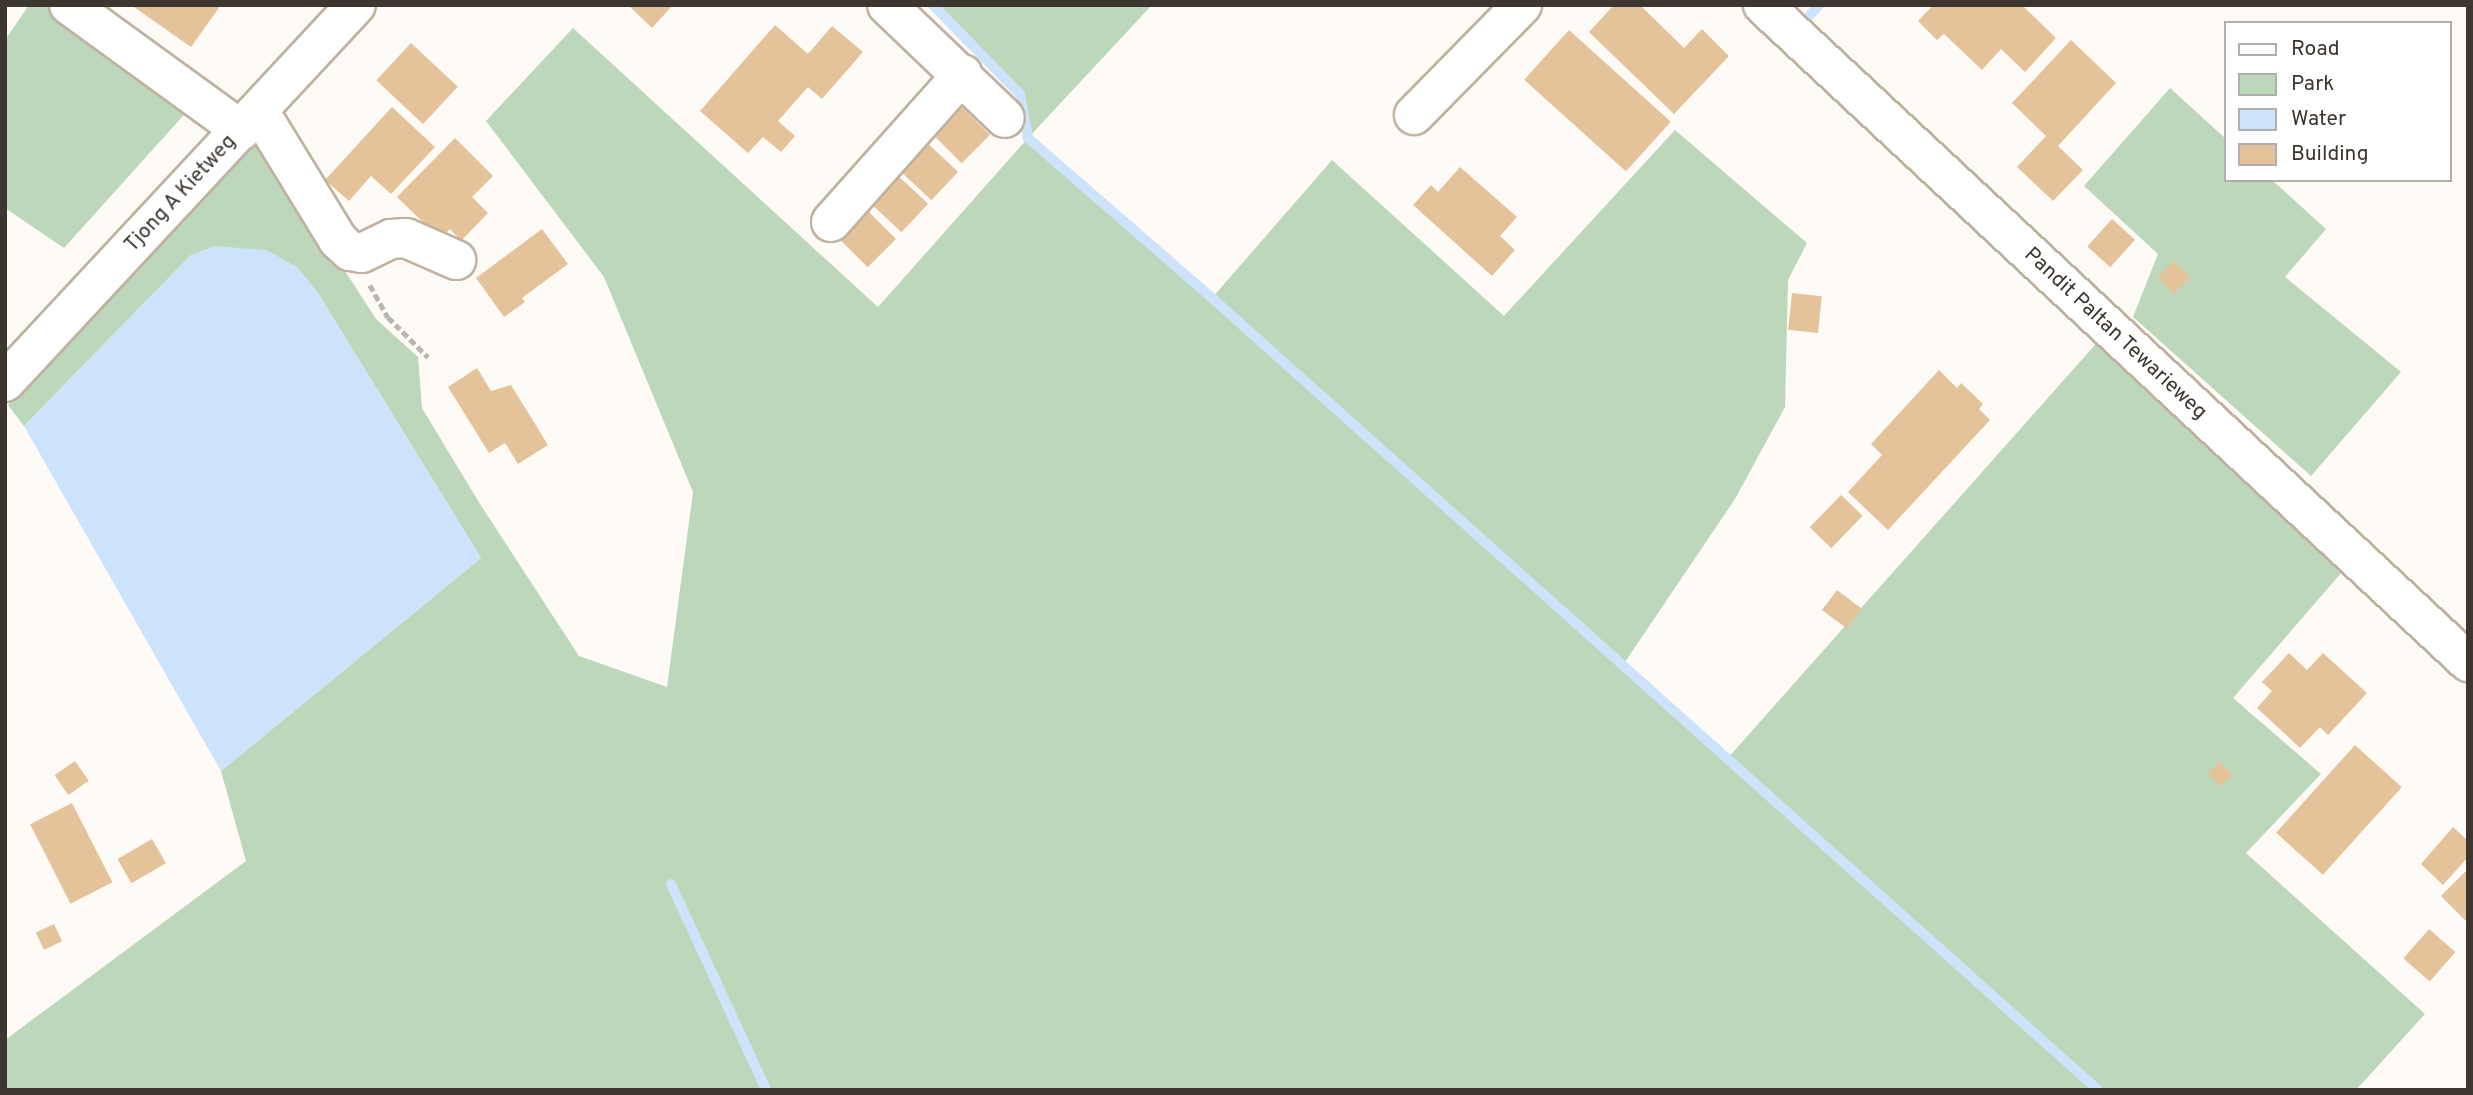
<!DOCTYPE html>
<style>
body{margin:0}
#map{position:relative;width:2473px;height:1095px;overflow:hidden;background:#fefbf7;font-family:Overpass,sans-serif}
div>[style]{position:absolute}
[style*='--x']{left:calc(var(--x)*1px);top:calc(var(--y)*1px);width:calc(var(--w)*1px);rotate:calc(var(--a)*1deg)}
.green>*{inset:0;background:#bcd7b9}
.water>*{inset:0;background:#cde3fb}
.stream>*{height:10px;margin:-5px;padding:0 5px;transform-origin:5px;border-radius:5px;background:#cde3fb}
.building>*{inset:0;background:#e5c39a;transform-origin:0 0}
.path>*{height:4.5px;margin-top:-2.25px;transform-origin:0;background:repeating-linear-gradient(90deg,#b9b5b0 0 7px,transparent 0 10.5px)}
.roads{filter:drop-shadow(2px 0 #c0b2a1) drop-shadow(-2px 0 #c0b2a1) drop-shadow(0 2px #c0b2a1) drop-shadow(0 -2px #c0b2a1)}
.minor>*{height:38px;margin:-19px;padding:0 19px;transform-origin:19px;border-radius:19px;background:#fff}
span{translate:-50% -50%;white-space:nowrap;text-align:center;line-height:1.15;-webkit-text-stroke:5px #fff;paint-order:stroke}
.street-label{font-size:21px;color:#3c362f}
.frame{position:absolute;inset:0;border:7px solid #3c362f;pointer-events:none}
.legend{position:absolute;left:2224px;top:21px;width:228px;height:161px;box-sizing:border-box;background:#fff;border:2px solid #b1afac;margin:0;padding:9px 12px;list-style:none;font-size:21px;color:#3c362f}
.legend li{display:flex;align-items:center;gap:14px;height:35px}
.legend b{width:35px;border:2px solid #b1afac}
</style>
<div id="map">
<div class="green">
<i style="clip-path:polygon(29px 5px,56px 5px,191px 107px,64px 248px,5px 208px,5px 40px)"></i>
<i style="clip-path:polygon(933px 5px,1152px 5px,1028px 138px,1212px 298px,1332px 160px,1504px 316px,1675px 130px,1807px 243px,1788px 280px,1785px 407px,1735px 499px,1623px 665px,1727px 759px,2102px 337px,2348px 565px,2233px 698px,2321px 774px,2246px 853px,2425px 1014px,2356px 1090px,5px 1090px,5px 1040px,246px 861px,221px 771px,481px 558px,316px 290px,191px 255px,24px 426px,8px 405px,258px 136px,376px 319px,418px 357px,422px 408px,480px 504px,579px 656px,667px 687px,693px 492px,604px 277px,486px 121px,573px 28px,878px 307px,1028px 138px,1020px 94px)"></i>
<i style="clip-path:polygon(2170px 88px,2226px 139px,2226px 180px,2272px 180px,2326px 229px,2285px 277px,2401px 372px,2311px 476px,2133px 317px,2158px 254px,2084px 186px)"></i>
</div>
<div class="water">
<i style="clip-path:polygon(214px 246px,266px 250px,297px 267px,316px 290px,481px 558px,221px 771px,24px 426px,191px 255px)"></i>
</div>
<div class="stream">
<i style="--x:933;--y:5;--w:124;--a:45.7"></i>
<i style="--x:1020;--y:94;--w:45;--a:79.7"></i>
<i style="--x:1028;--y:138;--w:244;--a:41"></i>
<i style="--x:1212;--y:298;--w:1188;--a:41.79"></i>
<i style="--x:1810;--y:15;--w:13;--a:-48"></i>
<i style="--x:671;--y:884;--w:227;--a:65.2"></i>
</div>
<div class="building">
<i style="clip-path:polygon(131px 5px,221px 5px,191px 47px)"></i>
<i style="clip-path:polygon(628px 5px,673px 5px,652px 28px)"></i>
<i style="clip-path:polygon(1614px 5px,1640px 5px,1684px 48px,1702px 29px,1729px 56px,1674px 114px,1589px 32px)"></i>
<i style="clip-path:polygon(1933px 5px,2022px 5px,2056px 38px,2025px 72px,2001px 49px,1982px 70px,1944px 34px,1937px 40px,1918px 21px)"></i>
<i style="clip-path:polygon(775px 25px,808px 54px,832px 26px,863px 52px,822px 99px,808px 87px,778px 121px,795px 136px,781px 152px,763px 137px,748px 153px,700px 111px)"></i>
<i style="left:1569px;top:30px;width:137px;height:67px;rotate:42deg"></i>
<i style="clip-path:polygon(2071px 40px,2116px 83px,2058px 146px,2083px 170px,2053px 201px,2017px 167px,2046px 136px,2012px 103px)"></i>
<i style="left:411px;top:43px;width:64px;height:51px;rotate:43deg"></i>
<i style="left:956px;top:101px;width:48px;height:40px;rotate:45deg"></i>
<i style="clip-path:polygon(392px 107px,435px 147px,391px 194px,371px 176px,349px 201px,325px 180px)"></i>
<i style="clip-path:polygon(455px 138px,493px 176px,472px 197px,488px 213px,461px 241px,450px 229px,440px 239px,397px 197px)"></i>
<i style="left:923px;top:139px;width:48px;height:39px;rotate:43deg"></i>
<i style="clip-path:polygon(1460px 167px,1517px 217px,1500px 236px,1515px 250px,1492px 276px,1413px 205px,1431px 185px,1438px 192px)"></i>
<i style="left:893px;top:171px;width:48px;height:39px;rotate:43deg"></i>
<i style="left:862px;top:205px;width:48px;height:40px;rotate:45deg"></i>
<i style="left:2112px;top:219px;width:31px;height:37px;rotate:42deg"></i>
<i style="clip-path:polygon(542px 229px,568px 264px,522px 298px,525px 302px,504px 317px,476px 278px)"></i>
<i style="left:2174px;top:261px;width:23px;height:23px;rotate:45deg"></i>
<i style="left:1792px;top:293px;width:30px;height:37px;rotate:6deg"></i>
<i style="clip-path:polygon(477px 368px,491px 391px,511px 385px,548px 445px,518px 464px,505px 443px,489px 453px,448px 387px)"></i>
<i style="clip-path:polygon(1939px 370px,1957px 388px,1961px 383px,1983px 404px,1979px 409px,1990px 420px,1888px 530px,1848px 492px,1882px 455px,1871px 444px)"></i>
<i style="left:1841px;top:495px;width:30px;height:45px;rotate:44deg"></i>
<i style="left:1837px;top:590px;width:31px;height:25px;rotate:37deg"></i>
<i style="clip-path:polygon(2289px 653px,2307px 670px,2323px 653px,2367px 693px,2328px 735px,2320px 727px,2300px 748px,2257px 708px,2272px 691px,2262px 682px)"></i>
<i style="left:2355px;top:745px;width:63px;height:118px;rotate:42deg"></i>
<i style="left:75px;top:761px;width:24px;height:25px;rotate:55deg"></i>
<i style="left:2219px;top:762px;width:18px;height:16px;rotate:43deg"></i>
<i style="left:72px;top:803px;width:89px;height:47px;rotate:63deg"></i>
<i style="clip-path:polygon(2453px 827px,2468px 841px,2468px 857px,2443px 885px,2421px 864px)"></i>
<i style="left:152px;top:839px;width:28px;height:40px;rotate:60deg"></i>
<i style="clip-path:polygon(2468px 869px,2468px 923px,2441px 896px)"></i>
<i style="left:54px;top:924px;width:19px;height:20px;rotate:65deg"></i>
<i style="left:2429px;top:929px;width:35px;height:39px;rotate:41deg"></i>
</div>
<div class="path">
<i style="--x:370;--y:285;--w:37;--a:61"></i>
<i style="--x:388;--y:317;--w:57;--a:45"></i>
</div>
<div class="roads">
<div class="minor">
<i style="--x:69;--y:5;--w:213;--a:36"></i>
<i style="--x:887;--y:5;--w:163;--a:43.8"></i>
<i style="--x:1763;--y:5;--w:964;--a:42.98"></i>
<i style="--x:259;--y:111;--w:151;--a:58.5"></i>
<i style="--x:338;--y:240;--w:16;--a:43"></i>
<i style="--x:350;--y:251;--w:12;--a:9"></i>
<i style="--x:362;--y:253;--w:32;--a:-26"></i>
<i style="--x:391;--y:239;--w:15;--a:-4"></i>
<i style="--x:406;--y:238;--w:55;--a:23.7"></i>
<i style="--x:1414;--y:115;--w:154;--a:-45.5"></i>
<i style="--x:831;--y:222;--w:198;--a:-48.3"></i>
<i style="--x:5;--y:382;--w:515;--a:-47.05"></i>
</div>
</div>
<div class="street-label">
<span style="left:181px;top:194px;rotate:-47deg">Tjong A Kietweg</span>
<span style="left:2115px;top:334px;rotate:43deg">Pandit Paltan Tewarieweg</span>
</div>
<div class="frame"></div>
<ul class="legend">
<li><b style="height:9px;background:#fff"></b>Road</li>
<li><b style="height:19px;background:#bcd7b9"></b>Park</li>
<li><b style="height:19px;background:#cde3fb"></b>Water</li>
<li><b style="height:19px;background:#e5c39a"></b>Building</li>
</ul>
</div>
